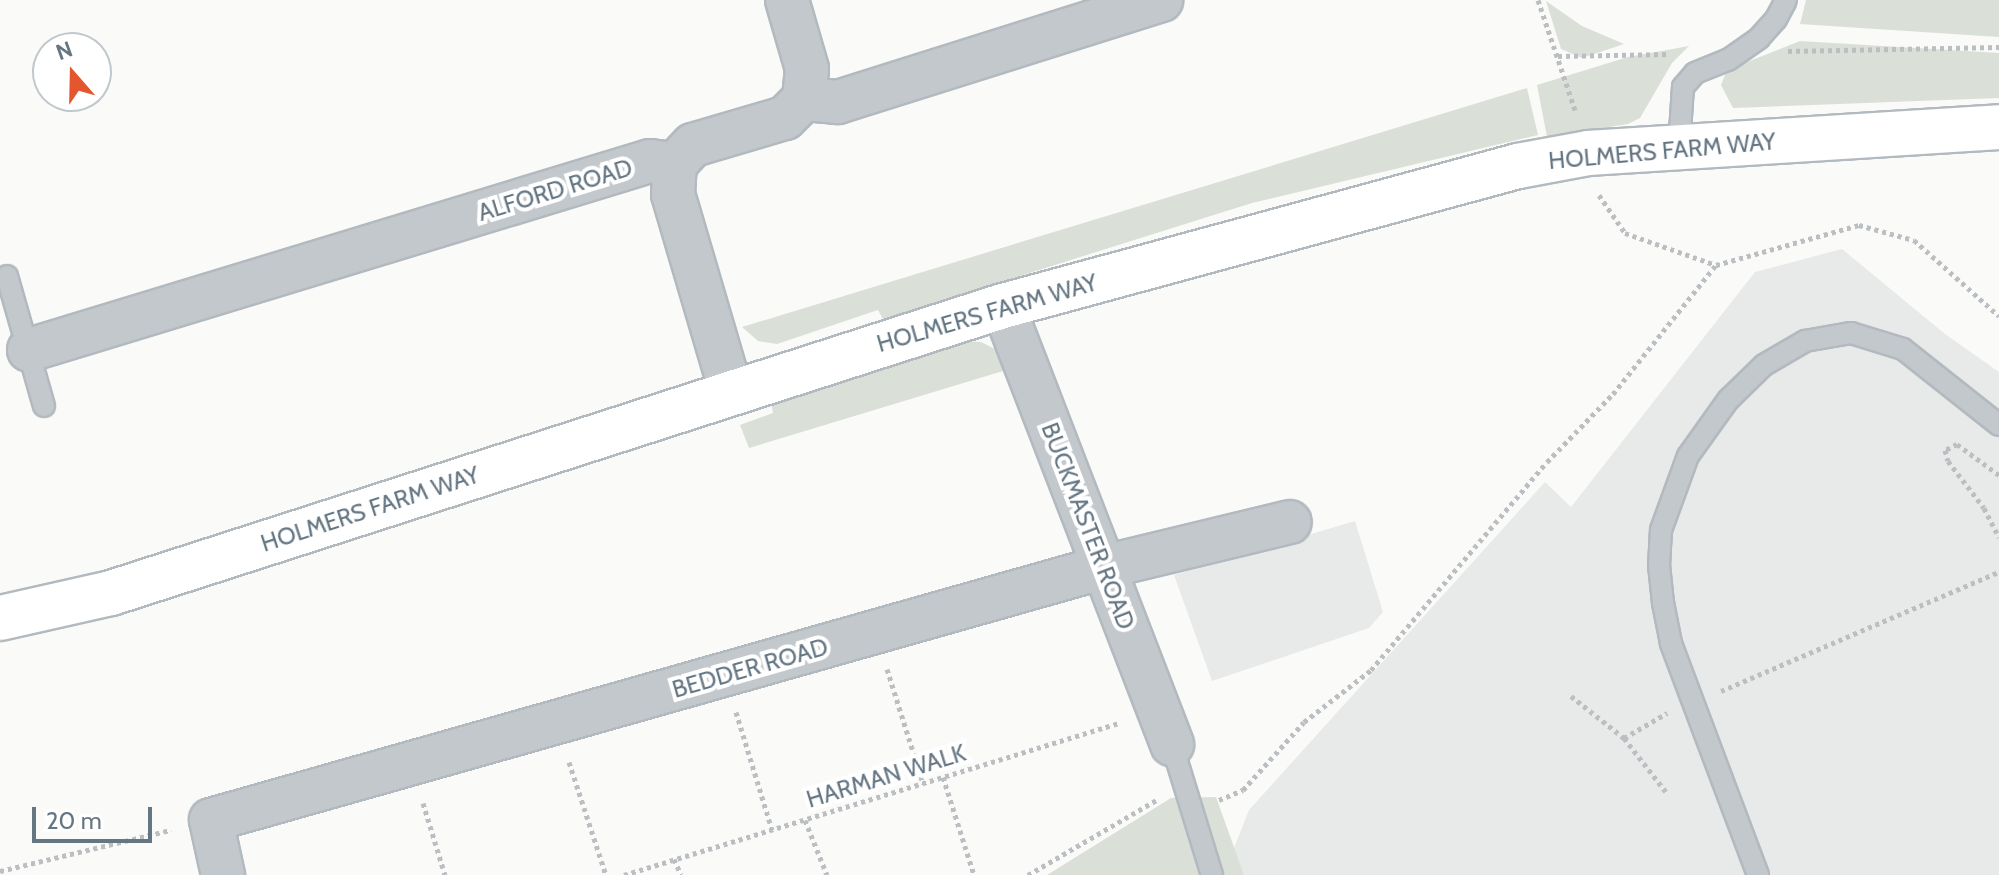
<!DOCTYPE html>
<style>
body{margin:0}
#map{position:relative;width:1999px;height:875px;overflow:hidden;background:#fafaf8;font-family:Cabin,sans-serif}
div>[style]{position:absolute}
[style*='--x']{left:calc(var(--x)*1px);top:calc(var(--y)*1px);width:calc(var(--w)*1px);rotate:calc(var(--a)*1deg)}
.built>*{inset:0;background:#e8e9e9}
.green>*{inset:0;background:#dadfd7}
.path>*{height:5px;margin-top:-2.5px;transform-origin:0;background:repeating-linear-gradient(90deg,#bbbfc2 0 4px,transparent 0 8px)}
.roads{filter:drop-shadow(2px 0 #b3babf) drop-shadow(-2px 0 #b3babf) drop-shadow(0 2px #b3babf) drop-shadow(0 -2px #b3babf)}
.lane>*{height:20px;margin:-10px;padding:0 10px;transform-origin:10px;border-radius:10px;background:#c3c8cc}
.street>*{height:42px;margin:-21px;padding:0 21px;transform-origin:21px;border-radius:21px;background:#c3c8cc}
.secondary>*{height:44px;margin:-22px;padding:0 22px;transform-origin:22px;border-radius:22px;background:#fff}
span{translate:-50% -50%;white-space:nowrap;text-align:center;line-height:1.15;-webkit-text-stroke:8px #fff;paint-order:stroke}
.street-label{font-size:24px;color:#657683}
.north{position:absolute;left:32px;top:32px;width:80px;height:80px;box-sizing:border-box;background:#fff;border:2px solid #c1c8cd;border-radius:50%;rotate:340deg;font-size:22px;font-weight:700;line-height:32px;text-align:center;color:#657683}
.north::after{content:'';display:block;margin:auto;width:28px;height:36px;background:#e4572e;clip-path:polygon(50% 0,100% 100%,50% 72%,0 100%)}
.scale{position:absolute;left:32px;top:807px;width:120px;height:36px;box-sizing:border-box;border:4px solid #657683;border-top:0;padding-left:10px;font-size:24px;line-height:28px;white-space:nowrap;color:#657683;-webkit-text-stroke:6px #fff;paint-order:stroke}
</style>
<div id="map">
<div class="built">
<i style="clip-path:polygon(1842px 249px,1945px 334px,1999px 372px,1999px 875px,1244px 875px,1234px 848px,1249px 810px,1545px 482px,1571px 507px,1755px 272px)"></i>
<i style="clip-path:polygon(1355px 521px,1383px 612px,1369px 628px,1212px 681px,1174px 575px)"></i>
</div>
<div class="green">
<i style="clip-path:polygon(1806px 0,1999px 0,1999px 37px,1800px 24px)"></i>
<i style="clip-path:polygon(1546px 1px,1582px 26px,1624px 44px,1582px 58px,1561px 49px)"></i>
<i style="clip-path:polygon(1800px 41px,1999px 53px,1999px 98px,1733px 108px,1721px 85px,1727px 70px)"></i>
<i style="clip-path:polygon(1689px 46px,1672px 63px,1640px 118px,1628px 124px,1547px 137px,1537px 85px,1628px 57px)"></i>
<i style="clip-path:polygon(1527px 88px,1538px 135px,1252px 203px,883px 319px,878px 310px,777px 344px,758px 341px,742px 327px)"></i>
<i style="clip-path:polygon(963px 341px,981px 342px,999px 351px,1013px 368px,749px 448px,740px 425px,773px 413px,771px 403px)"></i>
<i style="clip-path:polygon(1216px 797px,1244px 875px,1047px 875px,1171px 798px)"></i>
</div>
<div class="path">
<i style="--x:1538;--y:0;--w:119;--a:71.4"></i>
<i style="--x:1788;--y:51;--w:211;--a:-1.1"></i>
<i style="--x:1558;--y:56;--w:112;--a:-1"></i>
<i style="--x:1599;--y:195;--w:46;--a:55.6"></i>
<i style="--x:1625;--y:233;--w:96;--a:19.4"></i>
<i style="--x:1999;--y:475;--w:52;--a:-143.6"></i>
<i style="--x:1957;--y:444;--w:13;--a:153"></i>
<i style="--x:1945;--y:450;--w:11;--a:75"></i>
<i style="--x:1948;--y:461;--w:59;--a:52.5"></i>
<i style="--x:1984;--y:508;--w:33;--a:63"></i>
<i style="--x:887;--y:669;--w:120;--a:72.5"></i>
<i style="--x:1721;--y:691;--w:302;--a:-23.2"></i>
<i style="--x:1571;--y:696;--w:68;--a:38.4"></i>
<i style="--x:1624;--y:738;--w:50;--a:-30.2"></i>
<i style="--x:736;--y:712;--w:123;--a:73"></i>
<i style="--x:1624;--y:738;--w:68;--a:52.1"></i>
<i style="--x:569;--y:762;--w:119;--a:71.9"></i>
<i style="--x:943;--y:777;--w:103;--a:72.4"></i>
<i style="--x:1219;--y:800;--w:26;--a:-23"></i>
<i style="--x:1243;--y:790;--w:91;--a:-48.1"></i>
<i style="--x:1304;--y:722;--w:85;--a:-37.8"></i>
<i style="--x:1371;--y:670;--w:272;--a:-49.8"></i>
<i style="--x:1547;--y:462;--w:95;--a:-45.9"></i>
<i style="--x:1613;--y:394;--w:165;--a:-51.4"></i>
<i style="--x:1716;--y:265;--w:148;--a:-15.6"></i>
<i style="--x:1859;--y:225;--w:57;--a:15.3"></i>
<i style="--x:1914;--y:240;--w:114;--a:41.8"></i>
<i style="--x:423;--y:803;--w:75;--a:73"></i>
<i style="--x:805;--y:820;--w:59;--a:68.2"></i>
<i style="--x:674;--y:859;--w:17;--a:66"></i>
<i style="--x:0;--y:871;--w:176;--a:-13.5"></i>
<i style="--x:624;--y:875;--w:518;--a:-17.07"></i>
<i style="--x:1028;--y:875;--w:151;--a:-30.3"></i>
</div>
<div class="roads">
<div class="lane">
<i style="--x:1679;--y:147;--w:60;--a:-86.2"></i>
<i style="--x:1683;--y:87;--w:18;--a:-49"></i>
<i style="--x:1695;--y:73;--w:35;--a:-22"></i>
<i style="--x:1728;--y:60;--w:38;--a:-35"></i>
<i style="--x:1759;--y:38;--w:25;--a:-48"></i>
<i style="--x:1776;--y:19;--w:21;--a:-62"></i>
<i style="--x:7;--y:276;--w:135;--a:74.1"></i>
<i style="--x:1172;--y:745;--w:136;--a:72.9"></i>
<i style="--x:1758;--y:875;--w:248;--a:-110.6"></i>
<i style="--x:1671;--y:643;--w:41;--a:-101.3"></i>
<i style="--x:1663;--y:603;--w:36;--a:-96"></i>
<i style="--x:1659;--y:567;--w:37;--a:-87"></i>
<i style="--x:1661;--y:530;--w:79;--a:-70"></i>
<i style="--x:1688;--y:456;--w:69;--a:-54.5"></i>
<i style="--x:1728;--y:400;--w:50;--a:-44.2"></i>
<i style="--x:1764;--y:365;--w:48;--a:-30.3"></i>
<i style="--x:1805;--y:341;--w:47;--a:-9.9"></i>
<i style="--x:1851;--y:333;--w:54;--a:17.1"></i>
<i style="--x:1903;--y:349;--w:122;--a:38.4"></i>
</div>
<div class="street">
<i style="--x:787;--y:0;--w:72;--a:73.8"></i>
<i style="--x:807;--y:69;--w:30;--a:96"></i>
<i style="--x:675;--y:164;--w:30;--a:94"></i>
<i style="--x:673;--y:194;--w:205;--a:73.6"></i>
<i style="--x:1003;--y:306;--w:470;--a:68.9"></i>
<i style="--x:29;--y:350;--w:649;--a:-16.93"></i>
<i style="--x:650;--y:161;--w:25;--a:7"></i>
<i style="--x:675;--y:164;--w:26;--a:-47"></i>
<i style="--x:693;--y:145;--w:96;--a:-16.4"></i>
<i style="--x:785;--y:118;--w:27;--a:-45"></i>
<i style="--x:804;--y:99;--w:34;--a:5"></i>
<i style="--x:838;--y:102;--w:339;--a:-17.5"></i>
<i style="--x:223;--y:875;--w:56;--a:-102.3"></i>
<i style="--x:211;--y:820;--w:928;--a:-15.82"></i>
<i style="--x:1104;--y:567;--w:191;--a:-13.6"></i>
</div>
<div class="secondary">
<i style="--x:0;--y:618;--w:114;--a:-12.7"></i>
<i style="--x:111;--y:593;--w:937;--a:-17.84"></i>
<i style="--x:1003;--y:306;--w:534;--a:-15.21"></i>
<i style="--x:1518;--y:166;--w:71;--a:-10.5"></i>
<i style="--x:1588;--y:153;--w:412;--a:-3.6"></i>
</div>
</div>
<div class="street-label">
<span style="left:1662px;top:151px;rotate:-5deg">HOLMERS FARM WAY</span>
<span style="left:555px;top:190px;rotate:-17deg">ALFORD ROAD</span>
<span style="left:987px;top:313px;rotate:-16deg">HOLMERS FARM WAY</span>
<span style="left:370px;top:509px;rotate:-18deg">HOLMERS FARM WAY</span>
<span style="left:1088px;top:526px;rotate:69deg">BUCKMASTER ROAD</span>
<span style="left:750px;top:668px;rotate:-16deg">BEDDER ROAD</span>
<span style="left:886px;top:776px;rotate:-17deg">HARMAN WALK</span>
</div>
<div class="north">N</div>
<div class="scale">20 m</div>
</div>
